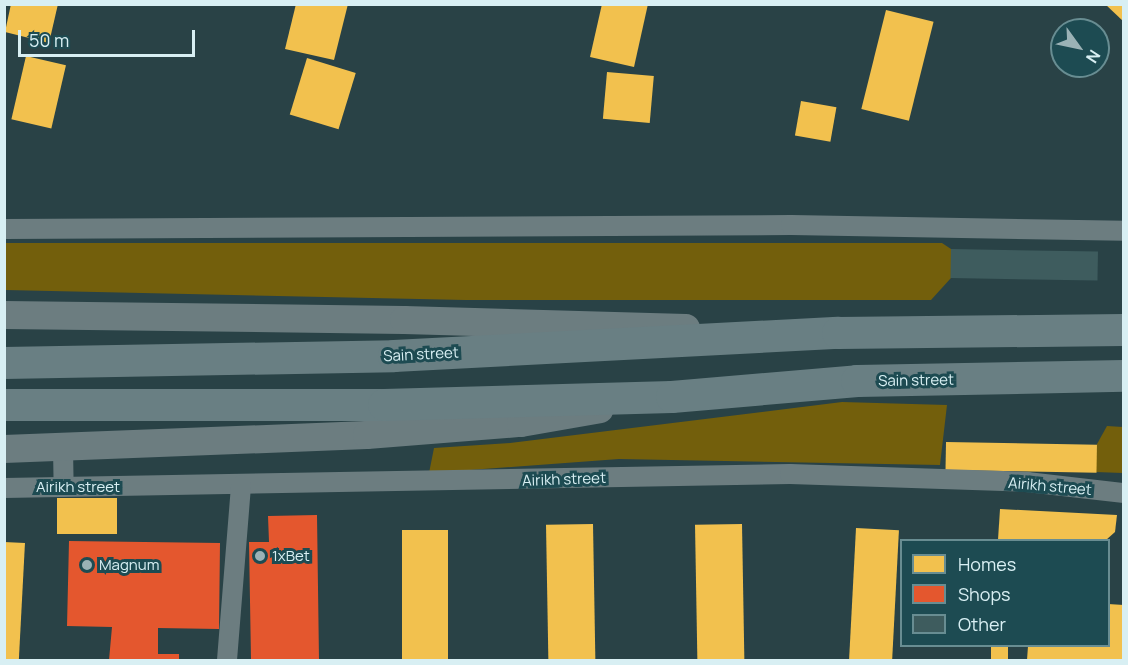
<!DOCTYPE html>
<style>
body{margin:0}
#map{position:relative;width:1128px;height:665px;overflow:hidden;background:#294246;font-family:Manrope,sans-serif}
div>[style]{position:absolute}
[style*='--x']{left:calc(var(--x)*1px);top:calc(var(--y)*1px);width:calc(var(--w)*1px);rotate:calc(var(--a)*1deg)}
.green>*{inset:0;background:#735f0c}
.homes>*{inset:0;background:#f2c14e;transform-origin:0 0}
.shops>*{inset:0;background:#e4572e}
.building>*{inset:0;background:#3e5c5e;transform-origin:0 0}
.street>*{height:20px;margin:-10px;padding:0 10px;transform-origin:10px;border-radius:10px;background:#6c7d80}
.secondary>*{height:28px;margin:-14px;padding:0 14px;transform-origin:14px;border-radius:14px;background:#6c7d80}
.primary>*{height:32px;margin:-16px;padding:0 16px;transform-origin:16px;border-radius:16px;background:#697f83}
.dots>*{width:16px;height:16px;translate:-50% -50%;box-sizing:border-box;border:3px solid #1d4b52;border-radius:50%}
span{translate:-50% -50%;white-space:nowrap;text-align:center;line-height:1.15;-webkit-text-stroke:6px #1d4b52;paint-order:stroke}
.street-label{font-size:15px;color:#d8eff3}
.poi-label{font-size:15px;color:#d8eff3}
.left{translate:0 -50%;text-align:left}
.frame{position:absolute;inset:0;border:6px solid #d8eff3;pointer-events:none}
.legend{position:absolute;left:900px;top:539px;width:210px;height:108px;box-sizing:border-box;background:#1d4b52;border:2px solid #688d92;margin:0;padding:8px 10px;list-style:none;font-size:18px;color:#d8eff3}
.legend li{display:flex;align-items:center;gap:12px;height:30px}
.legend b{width:30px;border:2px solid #688d92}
.north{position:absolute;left:1050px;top:18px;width:60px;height:60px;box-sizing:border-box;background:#1d4b52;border:2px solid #688d92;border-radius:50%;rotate:123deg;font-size:16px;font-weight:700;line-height:24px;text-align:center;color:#d8eff3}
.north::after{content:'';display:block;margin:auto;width:21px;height:27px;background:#9bb2b6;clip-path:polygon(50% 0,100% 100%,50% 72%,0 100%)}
.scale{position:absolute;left:18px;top:30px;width:177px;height:27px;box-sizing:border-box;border:3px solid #d8eff3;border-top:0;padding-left:8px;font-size:18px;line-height:21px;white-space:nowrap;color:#d8eff3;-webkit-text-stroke:4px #1d4b52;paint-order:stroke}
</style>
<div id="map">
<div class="green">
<i style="clip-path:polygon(5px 243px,942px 243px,951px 249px,951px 278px,931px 300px,465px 300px,5px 290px)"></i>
<i style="clip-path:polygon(842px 402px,947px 405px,940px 465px,619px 459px,429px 473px,434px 448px,510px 443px)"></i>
<i style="clip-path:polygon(1107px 426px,1123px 427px,1123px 473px,1095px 472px,1097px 444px)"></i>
</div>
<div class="homes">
<i style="clip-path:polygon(11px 4px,58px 4px,49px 43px,5px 32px)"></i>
<i style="clip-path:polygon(296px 4px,348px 4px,334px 60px,285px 49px)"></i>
<i style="clip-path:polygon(602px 4px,648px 4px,634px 67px,590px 57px)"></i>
<i style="clip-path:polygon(1105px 4px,1124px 4px,1124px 22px)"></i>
<i style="left:886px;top:10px;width:49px;height:102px;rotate:14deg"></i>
<i style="left:26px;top:56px;width:41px;height:65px;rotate:13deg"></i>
<i style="left:307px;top:58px;width:51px;height:59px;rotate:17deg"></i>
<i style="left:607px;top:72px;width:47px;height:47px;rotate:5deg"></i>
<i style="left:801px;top:101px;width:36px;height:35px;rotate:10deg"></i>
<i style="left:946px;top:442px;width:151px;height:28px;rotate:1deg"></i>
<i style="left:117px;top:498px;width:36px;height:60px;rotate:90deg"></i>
<i style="clip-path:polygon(1000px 509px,1117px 515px,1115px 532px,1106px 540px,998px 540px)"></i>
<i style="left:593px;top:524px;width:136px;height:47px;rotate:89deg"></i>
<i style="left:742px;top:524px;width:136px;height:47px;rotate:89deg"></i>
<i style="left:856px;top:528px;width:43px;height:132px;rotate:3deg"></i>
<i style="left:402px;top:530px;width:46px;height:130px"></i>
<i style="left:4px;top:542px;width:21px;height:118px;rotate:3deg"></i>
<i style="clip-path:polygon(1108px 604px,1124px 605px,1124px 660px,1027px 660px,1028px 646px,1108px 646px)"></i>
<i style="left:991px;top:646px;width:17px;height:14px"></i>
</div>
<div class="shops">
<i style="clip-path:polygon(317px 515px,319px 660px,251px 660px,249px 542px,269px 542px,268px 516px)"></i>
<i style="clip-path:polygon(69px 541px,220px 543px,219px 629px,158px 628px,158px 654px,179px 654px,179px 660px,109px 660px,112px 627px,67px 626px)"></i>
</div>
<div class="building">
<i style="left:951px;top:249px;width:147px;height:29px;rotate:1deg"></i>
</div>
<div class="street">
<i style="--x:4;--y:229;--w:787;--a:-0.29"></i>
<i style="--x:791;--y:225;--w:333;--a:1"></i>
<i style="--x:63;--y:448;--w:39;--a:89"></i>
<i style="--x:4;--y:488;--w:786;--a:-1.02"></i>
<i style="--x:790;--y:474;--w:237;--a:1.9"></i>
<i style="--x:1027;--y:482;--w:98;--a:6.5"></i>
<i style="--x:227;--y:660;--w:175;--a:-85.4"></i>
</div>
<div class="secondary">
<i style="--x:4;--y:315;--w:400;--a:0.7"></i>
<i style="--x:404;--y:320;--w:282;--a:1.6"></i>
<i style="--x:4;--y:449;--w:363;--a:-2.2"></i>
<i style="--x:367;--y:435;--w:154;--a:-4.5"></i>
<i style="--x:521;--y:423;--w:80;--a:-10"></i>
</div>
<div class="primary">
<i style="--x:4;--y:363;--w:390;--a:-1"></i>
<i style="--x:394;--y:356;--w:445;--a:-3"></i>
<i style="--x:838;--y:333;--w:286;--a:-0.6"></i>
<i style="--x:4;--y:405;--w:380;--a:0"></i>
<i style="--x:384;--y:405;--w:288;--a:-1.6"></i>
<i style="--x:672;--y:397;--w:186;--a:-4.9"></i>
<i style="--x:857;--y:381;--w:267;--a:-1.1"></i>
</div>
<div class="dots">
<i style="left:260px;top:556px;background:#9bb2b6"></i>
<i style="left:87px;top:565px;background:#9bb2b6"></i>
</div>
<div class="street-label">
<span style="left:421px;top:354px;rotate:-3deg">Sain street</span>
<span style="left:916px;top:380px;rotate:-1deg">Sain street</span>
<span style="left:564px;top:479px;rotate:-2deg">Airikh street</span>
<span style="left:1050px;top:486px;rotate:5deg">Airikh street</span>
<span style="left:78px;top:487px">Airikh street</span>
</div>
<div class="poi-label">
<span class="left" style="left:272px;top:556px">1xBet</span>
<span class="left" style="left:99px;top:565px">Magnum</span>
</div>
<div class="frame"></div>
<ul class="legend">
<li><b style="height:16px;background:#f2c14e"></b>Homes</li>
<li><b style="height:16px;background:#e4572e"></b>Shops</li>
<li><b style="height:16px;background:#3e5c5e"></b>Other</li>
</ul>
<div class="north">N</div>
<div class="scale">50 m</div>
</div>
